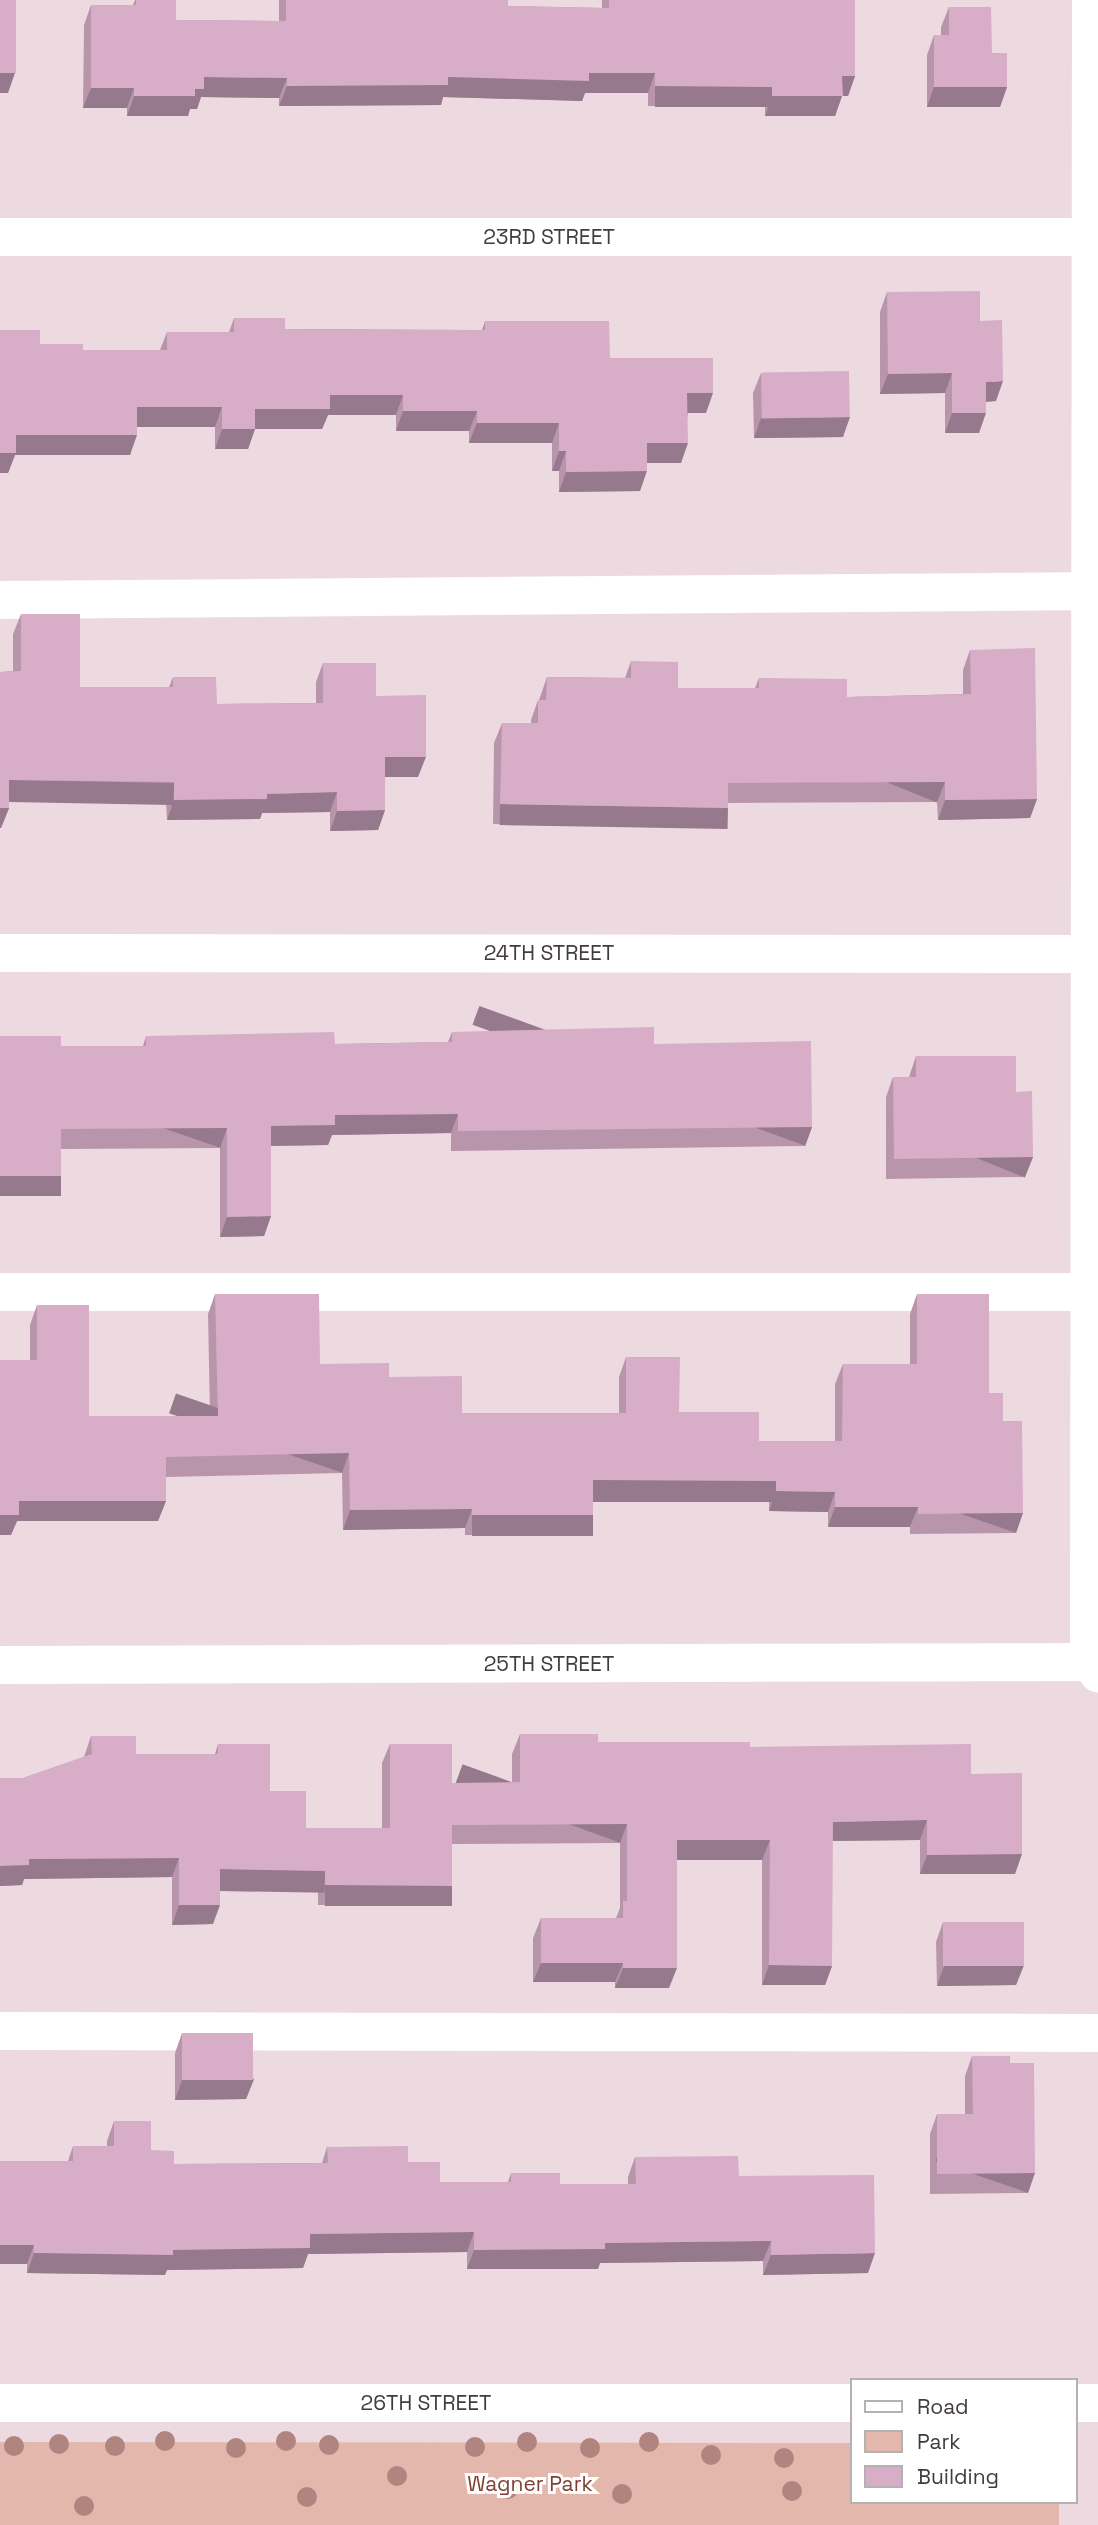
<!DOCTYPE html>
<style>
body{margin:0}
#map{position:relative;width:1098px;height:2525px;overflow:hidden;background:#eddae0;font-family:"Space Grotesk",sans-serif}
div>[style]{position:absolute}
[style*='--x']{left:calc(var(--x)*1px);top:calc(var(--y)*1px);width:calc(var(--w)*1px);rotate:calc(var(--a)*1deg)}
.green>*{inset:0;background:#e4b7ac}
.minor>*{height:38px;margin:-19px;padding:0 19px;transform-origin:19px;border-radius:19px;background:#fff}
.trees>*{width:20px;height:20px;margin:-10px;border-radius:50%;background:#b08580}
.wall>*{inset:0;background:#b995ac}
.shaded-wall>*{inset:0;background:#96798c;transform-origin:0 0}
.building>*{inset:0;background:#d7adc8;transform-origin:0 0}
span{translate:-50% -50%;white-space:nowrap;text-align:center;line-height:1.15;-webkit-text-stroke:6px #fff;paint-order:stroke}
.street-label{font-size:21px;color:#423b3d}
.park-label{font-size:21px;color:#7f4032}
.legend{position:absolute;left:850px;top:2378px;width:228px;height:126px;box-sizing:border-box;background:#fff;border:2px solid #b3b1b1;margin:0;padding:9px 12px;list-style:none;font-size:21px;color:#423b3d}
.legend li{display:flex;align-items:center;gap:14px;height:35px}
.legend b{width:35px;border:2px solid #b3b1b1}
</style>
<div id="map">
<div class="green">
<i style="clip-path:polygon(0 2442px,851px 2443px,851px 2502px,1059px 2502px,1059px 2525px,0 2525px)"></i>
</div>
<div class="minor">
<i style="--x:1091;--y:0;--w:1647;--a:90.07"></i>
<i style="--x:1089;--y:1647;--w:28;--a:71"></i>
<i style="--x:0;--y:237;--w:1098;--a:0"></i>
<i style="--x:0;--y:600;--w:1098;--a:-0.47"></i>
<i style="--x:0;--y:953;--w:1098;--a:0.05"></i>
<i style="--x:0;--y:1292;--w:1098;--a:0"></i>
<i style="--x:0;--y:1665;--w:1098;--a:-0.16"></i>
<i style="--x:0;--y:2031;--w:1098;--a:0.1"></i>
<i style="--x:0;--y:2403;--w:851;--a:0"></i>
<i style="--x:1075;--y:2403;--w:23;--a:0"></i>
</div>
<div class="trees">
<i style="left:165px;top:2441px"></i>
<i style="left:286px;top:2441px"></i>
<i style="left:527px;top:2442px"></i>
<i style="left:649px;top:2442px"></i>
<i style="left:59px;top:2444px"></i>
<i style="left:329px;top:2445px"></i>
<i style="left:14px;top:2446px"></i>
<i style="left:115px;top:2446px"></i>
<i style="left:475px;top:2447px"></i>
<i style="left:236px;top:2448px"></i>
<i style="left:590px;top:2448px"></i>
<i style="left:711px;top:2455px"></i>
<i style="left:784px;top:2458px"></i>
<i style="left:397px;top:2476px"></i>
<i style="left:508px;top:2489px"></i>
<i style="left:792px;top:2491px"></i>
<i style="left:622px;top:2494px"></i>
<i style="left:307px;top:2497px"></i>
<i style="left:84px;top:2506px"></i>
</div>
<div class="wall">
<i style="clip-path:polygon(135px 0,176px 0,176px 20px,279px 21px,279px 0,508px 0,508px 6px,602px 8px,602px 0,855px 0,855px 76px,848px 96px,842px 96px,835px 116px,765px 116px,765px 107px,648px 106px,648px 93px,585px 93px,582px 101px,443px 97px,441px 105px,279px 106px,279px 98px,201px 97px,197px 109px,190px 109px,188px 116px,127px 116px,127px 108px,83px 108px,84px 25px,91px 5px,133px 5px)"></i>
<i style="clip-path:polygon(949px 7px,992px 53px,1007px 87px,1000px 107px,927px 107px,927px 55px,934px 35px,941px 35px,941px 27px)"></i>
<i style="clip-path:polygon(887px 292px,980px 321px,996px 401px,986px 402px,979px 433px,945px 433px,945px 393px,880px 394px,880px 312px)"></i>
<i style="clip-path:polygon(234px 318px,285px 329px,482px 330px,485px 321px,610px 358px,706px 413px,688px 413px,681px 463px,647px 463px,640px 491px,559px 492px,559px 471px,552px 471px,552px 443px,469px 443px,469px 431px,396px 431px,396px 415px,328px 415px,322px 429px,255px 429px,248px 449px,215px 449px,215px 427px,137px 427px,130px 455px,15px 455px,8px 473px,0 473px,40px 344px,83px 350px,160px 350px,167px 332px,229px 332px)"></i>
<i style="clip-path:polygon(761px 373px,843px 437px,754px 438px,753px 393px)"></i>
<i style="clip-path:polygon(21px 614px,80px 687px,169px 687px,173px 677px,217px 704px,316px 703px,316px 682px,323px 663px,376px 696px,418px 777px,385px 777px,385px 810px,378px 830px,330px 831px,330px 812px,262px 813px,260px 819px,167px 820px,166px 801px,9px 800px,9px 808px,1px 828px,0 828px,0 672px,13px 671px,13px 634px)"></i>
<i style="clip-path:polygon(970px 650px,1037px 799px,1030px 818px,938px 820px,937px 802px,728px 803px,720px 828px,493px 824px,494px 743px,502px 723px,531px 723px,531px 720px,538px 700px,539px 700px,547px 677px,625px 678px,631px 661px,678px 688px,755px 688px,759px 678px,847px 697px,963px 694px,963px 670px)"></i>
<i style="clip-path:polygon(452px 1032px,654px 1044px,812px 1127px,805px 1146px,451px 1151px,451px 1133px,332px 1135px,328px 1145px,271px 1146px,271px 1216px,264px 1236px,220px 1237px,220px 1148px,61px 1149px,53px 1196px,0 1196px,61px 1046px,143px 1046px,146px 1036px,335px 1044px,448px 1042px)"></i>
<i style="clip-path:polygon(916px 1056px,1016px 1092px,1033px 1157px,1025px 1177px,886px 1179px,886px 1097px,893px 1077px,909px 1077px)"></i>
<i style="clip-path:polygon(215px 1294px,320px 1364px,389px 1377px,462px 1413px,619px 1413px,619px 1377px,626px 1357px,679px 1412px,759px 1441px,835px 1441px,835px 1384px,843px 1364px,910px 1364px,910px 1314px,917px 1294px,989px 1393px,1003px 1421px,1016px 1533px,910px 1534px,910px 1527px,828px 1527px,828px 1512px,769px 1511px,769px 1501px,593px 1500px,593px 1515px,586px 1535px,465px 1535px,465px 1528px,343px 1530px,342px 1473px,166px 1477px,166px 1501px,158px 1521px,17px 1521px,11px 1535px,0 1535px,30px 1360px,30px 1325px,37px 1305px,89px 1416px,210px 1416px,208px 1314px)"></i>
<i style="clip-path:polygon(520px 1734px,598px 1742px,750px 1747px,971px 1774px,1015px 1874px,920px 1874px,920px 1840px,832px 1841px,832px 1966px,825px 1985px,762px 1985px,762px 1860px,677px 1860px,669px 1988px,615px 1988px,615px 1982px,533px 1982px,533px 1938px,541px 1918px,616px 1918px,620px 1908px,620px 1843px,452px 1844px,445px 1906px,318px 1905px,318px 1891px,220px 1889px,213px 1924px,172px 1925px,172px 1877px,24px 1879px,22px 1885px,0 1886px,0 1778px,23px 1778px,84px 1757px,91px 1736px,136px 1754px,215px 1754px,218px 1744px,270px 1791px,306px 1828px,382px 1828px,382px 1763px,390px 1744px,452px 1783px,512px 1782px,512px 1754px)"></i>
<i style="clip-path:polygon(943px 1922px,1024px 1965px,1016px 1985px,937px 1986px,936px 1942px)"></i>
<i style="clip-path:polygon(182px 2033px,254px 2079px,246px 2099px,175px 2100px,175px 2053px)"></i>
<i style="clip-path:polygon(972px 2056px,1010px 2063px,1028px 2193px,930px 2194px,930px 2134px,937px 2114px,965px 2114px,965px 2076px)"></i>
<i style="clip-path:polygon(114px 2121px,151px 2150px,174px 2164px,322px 2163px,327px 2147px,408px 2162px,440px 2182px,508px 2182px,511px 2173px,560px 2184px,628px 2184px,628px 2177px,635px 2157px,739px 2176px,868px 2273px,763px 2275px,763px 2261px,600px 2263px,598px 2269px,467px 2269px,467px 2252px,308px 2254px,303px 2268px,167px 2270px,165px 2275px,27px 2273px,27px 2264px,0 2264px,68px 2161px,73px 2146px,107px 2146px,107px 2141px)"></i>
</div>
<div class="shaded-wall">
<i style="clip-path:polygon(0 73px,15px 73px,8px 93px,0 93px)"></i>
<i style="clip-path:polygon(589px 73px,655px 73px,648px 93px,585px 93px,582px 101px,443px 97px,441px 105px,279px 106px,287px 86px,448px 77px)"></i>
<i style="clip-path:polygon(842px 76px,855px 76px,848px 96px,842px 96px,835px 116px,765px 116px,772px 96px)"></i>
<i style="clip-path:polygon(204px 77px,287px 78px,279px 98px,201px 97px,197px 109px,190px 109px,188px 116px,127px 116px,134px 96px,195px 89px)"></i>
<i style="left:655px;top:86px;width:117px;height:21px"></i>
<i style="clip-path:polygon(934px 87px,1007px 87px,1000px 107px,927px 107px)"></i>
<i style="clip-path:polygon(91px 88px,134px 88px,127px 108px,83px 108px)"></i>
<i style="clip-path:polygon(952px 373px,945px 393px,880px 394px,888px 374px)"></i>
<i style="clip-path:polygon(1003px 381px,996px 401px,979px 402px,986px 382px)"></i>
<i style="clip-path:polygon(687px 393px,713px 393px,706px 413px,680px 413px)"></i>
<i style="clip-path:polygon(330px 395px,403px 395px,396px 415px,328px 415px,322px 429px,248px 429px,255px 409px)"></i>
<i style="clip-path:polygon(137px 407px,222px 407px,215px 427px,130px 427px)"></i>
<i style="clip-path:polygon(403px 411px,477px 411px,469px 431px,396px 431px)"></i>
<i style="clip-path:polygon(952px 413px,986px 413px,979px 433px,945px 433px)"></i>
<i style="clip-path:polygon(850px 417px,843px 437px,754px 438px,761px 418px)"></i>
<i style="clip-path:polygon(477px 423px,559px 423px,552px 443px,469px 443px)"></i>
<i style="clip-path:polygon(222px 429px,255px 429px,248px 449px,215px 449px)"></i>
<i style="clip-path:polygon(16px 435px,137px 435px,130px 455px,15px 455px,8px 473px,0 473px,0 453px)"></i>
<i style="clip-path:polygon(647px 443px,688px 443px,681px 463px,640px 463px)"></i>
<i style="clip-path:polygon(559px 451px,566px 451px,559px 471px,552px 471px)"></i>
<i style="clip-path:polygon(647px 471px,640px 491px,559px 492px,566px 472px)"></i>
<i style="clip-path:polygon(385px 757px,426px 757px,418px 777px,378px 777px)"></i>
<i style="left:9px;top:780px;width:165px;height:22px;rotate:1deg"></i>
<i style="left:945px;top:782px;width:22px;height:217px;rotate:112deg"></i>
<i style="clip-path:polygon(337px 792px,330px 812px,262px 813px,260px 819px,167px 820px,174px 800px,267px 794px)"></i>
<i style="clip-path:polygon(1037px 799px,1030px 818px,938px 820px,945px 800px)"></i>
<i style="left:500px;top:804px;width:228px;height:21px;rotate:1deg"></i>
<i style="clip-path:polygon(0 808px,9px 808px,1px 828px,0 828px)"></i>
<i style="clip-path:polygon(385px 810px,378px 830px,330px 831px,337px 811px)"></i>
<i style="clip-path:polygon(458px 1114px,451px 1133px,332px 1135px,328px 1145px,264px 1146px,271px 1126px,335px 1115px)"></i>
<i style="left:812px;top:1127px;width:20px;height:354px;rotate:110deg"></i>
<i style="left:227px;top:1128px;width:21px;height:166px;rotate:109deg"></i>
<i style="left:1033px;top:1157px;width:22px;height:139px;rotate:112deg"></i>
<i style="left:0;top:1176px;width:61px;height:20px"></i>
<i style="clip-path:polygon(271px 1216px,264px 1236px,220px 1237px,227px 1217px)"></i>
<i style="left:349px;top:1453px;width:21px;height:183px;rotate:109deg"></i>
<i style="left:593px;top:1480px;width:183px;height:22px"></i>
<i style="clip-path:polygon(776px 1491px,835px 1492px,828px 1512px,769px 1511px)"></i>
<i style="clip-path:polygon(19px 1501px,166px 1501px,158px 1521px,17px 1521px,11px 1535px,0 1535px,0 1515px)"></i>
<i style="clip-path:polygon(835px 1507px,918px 1507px,910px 1527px,828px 1527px)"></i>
<i style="clip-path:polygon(472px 1509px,465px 1528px,343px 1530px,350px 1510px)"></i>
<i style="left:1023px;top:1513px;width:21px;height:105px;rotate:109deg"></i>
<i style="left:472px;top:1515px;width:121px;height:21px"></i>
<i style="clip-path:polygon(927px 1820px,920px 1840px,825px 1841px,833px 1822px)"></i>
<i style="left:627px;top:1824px;width:20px;height:175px;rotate:110deg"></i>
<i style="clip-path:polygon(677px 1840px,770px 1840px,762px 1860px,669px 1860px)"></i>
<i style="clip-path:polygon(1022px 1854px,1015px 1874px,920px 1874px,927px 1855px)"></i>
<i style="clip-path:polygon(179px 1858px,172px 1877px,24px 1879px,22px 1885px,0 1886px,0 1866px,29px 1859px)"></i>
<i style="left:220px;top:1869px;width:105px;height:22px;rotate:1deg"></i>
<i style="left:325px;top:1885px;width:127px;height:21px"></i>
<i style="clip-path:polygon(179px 1905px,220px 1905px,213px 1924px,172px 1925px)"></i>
<i style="clip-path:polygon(541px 1963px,623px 1963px,615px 1982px,533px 1982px)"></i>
<i style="clip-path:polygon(769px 1965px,832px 1966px,825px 1985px,762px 1985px)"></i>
<i style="clip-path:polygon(1024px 1965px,1016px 1985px,937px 1986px,944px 1966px)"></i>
<i style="clip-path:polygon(623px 1968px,677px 1968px,669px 1988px,615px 1988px)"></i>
<i style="clip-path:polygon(254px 2079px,246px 2099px,175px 2100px,182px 2080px)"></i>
<i style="left:1035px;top:2173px;width:21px;height:98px;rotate:109deg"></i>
<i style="clip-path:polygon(474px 2232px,467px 2252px,308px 2254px,303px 2268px,167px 2270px,165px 2275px,27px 2273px,34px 2253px,173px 2250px,310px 2234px)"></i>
<i style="clip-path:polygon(771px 2241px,763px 2261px,600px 2263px,598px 2269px,467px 2269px,474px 2250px,605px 2243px)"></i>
<i style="clip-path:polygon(0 2245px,34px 2245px,27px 2264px,0 2264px)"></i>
<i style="clip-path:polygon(875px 2253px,868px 2273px,763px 2275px,771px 2255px)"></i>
</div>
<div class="building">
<i style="left:0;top:0;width:16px;height:73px"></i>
<i style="clip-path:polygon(136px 0,176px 0,176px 20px,286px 21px,286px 0,508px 0,508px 6px,609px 8px,609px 0,855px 0,855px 76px,842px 76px,843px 96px,772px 96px,772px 87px,655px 86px,655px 73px,589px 73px,589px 81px,448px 77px,448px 85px,287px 86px,287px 78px,204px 77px,204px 89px,195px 89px,195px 96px,134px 96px,134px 88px,91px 88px,91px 5px,136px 5px)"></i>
<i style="clip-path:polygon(949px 7px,991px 7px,992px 53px,1007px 53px,1007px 87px,934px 87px,934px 35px,949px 35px)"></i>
<i style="clip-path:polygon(980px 291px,980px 321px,1002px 320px,1003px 381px,986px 382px,986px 413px,952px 413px,952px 373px,888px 374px,887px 292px)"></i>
<i style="clip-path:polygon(234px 318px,285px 318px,285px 329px,346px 330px,485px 330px,485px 321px,609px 321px,610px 358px,713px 358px,713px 393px,687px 393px,688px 443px,647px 443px,647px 471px,566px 472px,566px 451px,559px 451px,559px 423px,477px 423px,477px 411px,403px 411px,403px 395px,330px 395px,330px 409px,255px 409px,255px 429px,222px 429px,222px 407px,137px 407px,137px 435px,16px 435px,16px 453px,0 453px,0 330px,40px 330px,40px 344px,83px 344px,83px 350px,167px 350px,167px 332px,234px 332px)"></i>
<i style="left:849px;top:371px;width:46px;height:88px;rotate:89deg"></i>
<i style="clip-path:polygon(21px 614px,80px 614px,80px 687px,173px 687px,173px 677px,216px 677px,217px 704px,323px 703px,323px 663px,376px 663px,376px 696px,426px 695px,426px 757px,385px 757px,385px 810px,337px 811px,337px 792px,267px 794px,267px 799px,174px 800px,174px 782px,9px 780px,9px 808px,0 808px,0 672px,21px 671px)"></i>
<i style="clip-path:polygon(1035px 648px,1037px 799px,945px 800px,945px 782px,728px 783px,728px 808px,500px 804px,502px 723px,538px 723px,538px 700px,546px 700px,547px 677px,631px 678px,631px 661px,678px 662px,678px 688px,759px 688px,759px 678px,847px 679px,847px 697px,971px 694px,970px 650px)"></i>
<i style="clip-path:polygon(654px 1027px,654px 1044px,811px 1041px,812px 1127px,458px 1131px,458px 1114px,335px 1115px,335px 1125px,271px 1126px,271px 1216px,227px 1217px,227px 1128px,61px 1129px,61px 1176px,0 1176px,0 1036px,61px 1036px,61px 1046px,146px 1046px,146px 1036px,334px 1032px,335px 1044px,452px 1042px,452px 1032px)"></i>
<i style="clip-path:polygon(916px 1056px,1016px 1056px,1016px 1092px,1032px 1091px,1033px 1157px,894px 1159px,893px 1077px,916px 1077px)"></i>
<i style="clip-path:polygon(215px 1294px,319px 1294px,320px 1364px,389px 1363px,389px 1377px,462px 1376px,462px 1413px,626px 1413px,626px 1357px,680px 1357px,679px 1412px,759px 1412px,759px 1441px,842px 1441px,843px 1364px,917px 1364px,917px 1294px,989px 1294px,989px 1393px,1003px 1393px,1003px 1421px,1022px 1421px,1023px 1513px,918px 1514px,918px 1507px,835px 1507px,835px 1492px,776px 1491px,776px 1481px,593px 1480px,593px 1515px,472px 1515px,472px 1509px,350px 1510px,349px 1453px,166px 1457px,166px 1501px,19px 1501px,19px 1515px,0 1515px,0 1360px,37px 1360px,37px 1305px,89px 1305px,89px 1416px,218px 1416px)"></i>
<i style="clip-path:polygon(520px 1734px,598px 1734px,598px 1742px,750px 1742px,750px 1747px,971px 1744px,971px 1774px,1022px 1773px,1022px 1854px,927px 1855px,927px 1820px,833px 1822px,832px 1966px,769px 1965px,770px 1840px,677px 1840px,677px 1968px,623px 1968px,623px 1963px,541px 1963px,541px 1918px,623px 1918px,623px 1901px,627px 1901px,627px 1824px,452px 1825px,452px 1886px,325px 1885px,325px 1871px,220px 1869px,220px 1905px,179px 1905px,179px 1858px,29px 1859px,29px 1865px,0 1866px,0 1778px,23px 1778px,92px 1754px,91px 1736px,136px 1736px,136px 1754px,218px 1754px,218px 1744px,270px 1744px,270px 1791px,306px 1791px,306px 1828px,390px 1828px,390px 1744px,452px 1744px,452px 1783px,520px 1782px)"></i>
<i style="left:943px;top:1922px;width:81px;height:44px"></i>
<i style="left:182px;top:2033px;width:71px;height:47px"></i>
<i style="clip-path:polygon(972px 2056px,1010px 2056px,1010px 2063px,1034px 2063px,1035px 2173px,937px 2174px,937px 2114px,973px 2114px)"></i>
<i style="clip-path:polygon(114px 2121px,151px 2121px,151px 2150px,174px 2151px,174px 2164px,328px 2163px,327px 2147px,408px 2146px,408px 2162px,440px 2162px,440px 2182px,511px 2182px,511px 2173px,560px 2173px,560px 2184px,636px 2184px,635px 2157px,738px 2156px,739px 2176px,874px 2175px,875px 2253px,771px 2255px,771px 2241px,605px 2243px,605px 2249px,474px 2250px,474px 2232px,310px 2234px,310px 2248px,173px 2250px,173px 2255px,34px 2253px,34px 2245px,0 2245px,0 2161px,73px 2161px,73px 2146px,114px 2146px)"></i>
</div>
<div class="street-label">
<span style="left:549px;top:237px">23RD STREET</span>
<span style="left:549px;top:953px">24TH STREET</span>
<span style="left:549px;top:1664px">25TH STREET</span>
<span style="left:426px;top:2403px">26TH STREET</span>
</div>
<div class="park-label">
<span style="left:530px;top:2484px">Wagner Park</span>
</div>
<ul class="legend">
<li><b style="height:9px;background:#fff"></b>Road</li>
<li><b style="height:19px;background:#e4b7ac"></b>Park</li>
<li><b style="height:19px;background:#d7adc8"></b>Building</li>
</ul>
</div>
